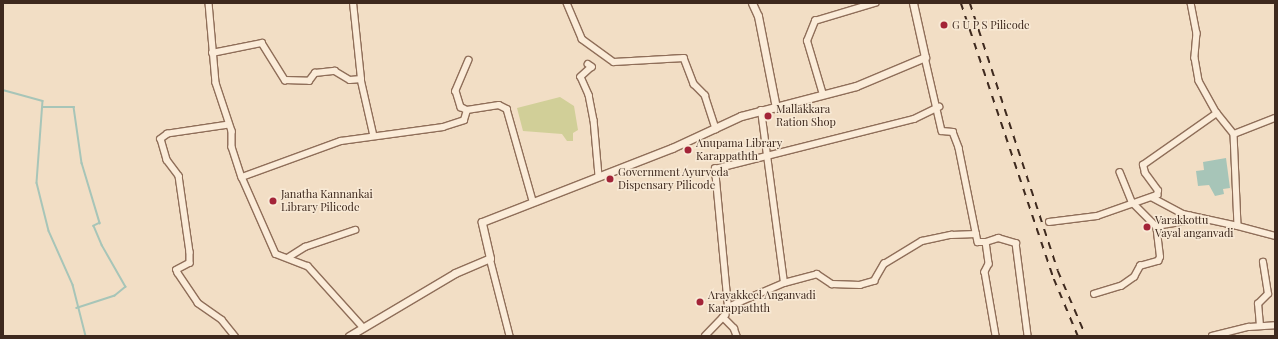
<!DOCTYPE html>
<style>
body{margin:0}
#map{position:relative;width:1278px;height:339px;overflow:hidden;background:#f2dec5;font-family:"Playfair Display",serif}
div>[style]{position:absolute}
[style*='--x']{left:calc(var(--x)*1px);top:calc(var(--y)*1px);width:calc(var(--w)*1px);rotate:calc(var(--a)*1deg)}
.green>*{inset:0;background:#d1cf98}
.water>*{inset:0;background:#a7c5b8}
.stream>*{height:1.5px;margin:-0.75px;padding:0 0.75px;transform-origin:0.75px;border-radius:0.75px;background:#a7c5b8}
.roads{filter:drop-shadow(1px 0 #8f6e59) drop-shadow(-1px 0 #8f6e59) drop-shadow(0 1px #8f6e59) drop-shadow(0 -1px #8f6e59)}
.minor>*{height:5.5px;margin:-2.75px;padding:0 2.75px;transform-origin:2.75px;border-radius:2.75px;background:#fbecd9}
.tertiary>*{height:7px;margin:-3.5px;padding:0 3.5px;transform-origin:3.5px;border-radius:3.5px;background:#fbecd9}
.rail>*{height:1.5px;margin-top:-0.75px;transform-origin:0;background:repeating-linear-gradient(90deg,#3e291e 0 7px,transparent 0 14px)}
.dots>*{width:11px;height:11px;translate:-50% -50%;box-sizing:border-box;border:2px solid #f8e9d5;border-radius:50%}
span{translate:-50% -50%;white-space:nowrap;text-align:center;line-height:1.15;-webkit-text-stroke:3px #f8e9d5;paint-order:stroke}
.poi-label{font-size:11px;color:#3e291e}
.left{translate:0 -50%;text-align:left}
.frame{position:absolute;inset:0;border:4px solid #3e291e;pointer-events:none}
</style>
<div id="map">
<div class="green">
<i style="clip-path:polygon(560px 97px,574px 106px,578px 130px,573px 133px,573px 141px,567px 141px,562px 134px,523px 131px,517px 108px)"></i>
</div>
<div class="water">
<i style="clip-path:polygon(1226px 158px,1230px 188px,1223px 189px,1224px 194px,1215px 196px,1209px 185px,1198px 186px,1196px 171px,1204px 170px,1203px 162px)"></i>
</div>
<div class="stream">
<i style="--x:3;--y:90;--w:41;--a:15.4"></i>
<i style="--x:43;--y:101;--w:82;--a:94.2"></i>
<i style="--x:37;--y:183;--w:49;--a:76"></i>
<i style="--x:49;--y:231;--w:59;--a:66"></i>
<i style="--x:73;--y:285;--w:53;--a:75.7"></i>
<i style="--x:43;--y:107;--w:31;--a:0"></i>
<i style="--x:74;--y:107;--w:57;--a:81.9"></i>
<i style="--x:82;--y:163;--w:63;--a:73.3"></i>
<i style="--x:100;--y:223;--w:7;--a:153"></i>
<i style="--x:94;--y:226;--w:21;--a:67"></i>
<i style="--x:102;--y:245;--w:48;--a:60.3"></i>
<i style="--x:126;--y:287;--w:14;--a:141"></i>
<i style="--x:115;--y:296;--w:40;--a:162"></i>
</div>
<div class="roads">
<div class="minor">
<i style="--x:209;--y:3;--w:80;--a:85"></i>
<i style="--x:216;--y:83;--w:51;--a:71.6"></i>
<i style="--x:232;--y:131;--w:16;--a:90"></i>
<i style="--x:232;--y:147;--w:32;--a:72"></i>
<i style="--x:242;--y:177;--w:105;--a:-20"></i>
<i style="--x:341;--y:141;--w:103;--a:-7.8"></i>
<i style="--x:443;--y:127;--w:22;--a:-18"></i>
<i style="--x:464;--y:120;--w:10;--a:-73"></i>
<i style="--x:567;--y:3;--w:39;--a:67"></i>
<i style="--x:582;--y:39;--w:39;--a:36"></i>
<i style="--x:614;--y:62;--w:70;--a:-3.3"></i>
<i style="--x:684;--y:58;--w:28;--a:69"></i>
<i style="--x:694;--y:84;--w:16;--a:45"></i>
<i style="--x:705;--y:95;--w:36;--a:72"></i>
<i style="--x:1191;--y:3;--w:31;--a:79"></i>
<i style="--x:1197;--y:33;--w:25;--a:95"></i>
<i style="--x:1195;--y:58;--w:23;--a:80"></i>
<i style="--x:1199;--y:81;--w:37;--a:61"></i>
<i style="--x:1217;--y:113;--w:27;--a:51"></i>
<i style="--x:1234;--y:134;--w:44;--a:-21.3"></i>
<i style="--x:212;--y:53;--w:51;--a:-11.3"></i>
<i style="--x:262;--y:43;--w:44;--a:58.1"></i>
<i style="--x:285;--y:80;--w:24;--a:2"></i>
<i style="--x:309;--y:81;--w:10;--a:-53"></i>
<i style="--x:315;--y:73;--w:20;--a:-6"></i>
<i style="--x:335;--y:71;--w:17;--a:31"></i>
<i style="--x:350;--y:80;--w:11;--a:-5"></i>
<i style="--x:361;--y:79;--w:76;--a:-96"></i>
<i style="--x:925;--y:57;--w:76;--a:77.1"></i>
<i style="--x:942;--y:131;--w:11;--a:5"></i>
<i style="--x:953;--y:132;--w:17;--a:69"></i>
<i style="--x:959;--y:148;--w:96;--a:78.6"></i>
<i style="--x:978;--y:242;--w:8;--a:0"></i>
<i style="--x:986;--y:242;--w:22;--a:82"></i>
<i style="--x:989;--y:264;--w:9;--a:117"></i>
<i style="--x:985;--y:272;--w:65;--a:80.2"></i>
<i style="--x:469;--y:60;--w:34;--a:113"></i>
<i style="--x:456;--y:91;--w:17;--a:73"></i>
<i style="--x:461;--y:107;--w:7;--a:27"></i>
<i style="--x:467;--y:110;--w:32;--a:-9"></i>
<i style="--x:499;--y:105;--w:9;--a:27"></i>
<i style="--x:507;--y:109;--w:96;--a:74.2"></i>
<i style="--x:588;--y:64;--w:5;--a:37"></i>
<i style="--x:592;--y:67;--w:15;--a:138"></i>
<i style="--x:581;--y:77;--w:20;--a:66"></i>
<i style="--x:589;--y:95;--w:25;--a:79"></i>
<i style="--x:594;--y:120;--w:56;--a:84.9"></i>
<i style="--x:361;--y:79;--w:58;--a:77.2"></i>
<i style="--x:823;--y:95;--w:56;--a:-106.5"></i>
<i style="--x:807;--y:41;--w:22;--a:-68"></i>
<i style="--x:815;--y:21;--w:63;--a:-16.7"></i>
<i style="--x:229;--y:125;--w:62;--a:171.6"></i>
<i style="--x:168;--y:134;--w:9;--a:144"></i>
<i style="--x:161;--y:139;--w:22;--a:74"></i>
<i style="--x:167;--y:160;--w:20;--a:53"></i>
<i style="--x:179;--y:176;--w:77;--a:81.8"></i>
<i style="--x:190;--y:252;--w:11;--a:90"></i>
<i style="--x:190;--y:263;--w:15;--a:152"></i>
<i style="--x:177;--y:270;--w:3;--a:72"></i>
<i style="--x:178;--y:273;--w:36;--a:56"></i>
<i style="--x:198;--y:303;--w:29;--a:35"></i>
<i style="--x:222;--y:320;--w:21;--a:51"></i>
<i style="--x:1234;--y:134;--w:92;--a:87.5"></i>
<i style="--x:1238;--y:226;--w:38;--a:15"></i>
<i style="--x:1120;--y:172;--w:32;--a:68"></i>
<i style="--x:1132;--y:202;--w:34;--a:45"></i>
<i style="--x:1156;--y:226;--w:26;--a:-9"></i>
<i style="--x:1182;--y:222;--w:10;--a:-37"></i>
<i style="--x:242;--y:177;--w:84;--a:66.2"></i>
<i style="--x:276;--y:254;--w:34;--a:21"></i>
<i style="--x:308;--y:266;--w:82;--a:48"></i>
<i style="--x:1153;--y:198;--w:34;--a:28"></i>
<i style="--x:1183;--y:214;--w:56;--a:12.3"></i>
<i style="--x:1049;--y:222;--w:48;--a:-7.1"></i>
<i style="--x:1097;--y:216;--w:64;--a:-19.3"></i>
<i style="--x:1157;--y:195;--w:4;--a:-76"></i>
<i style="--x:1158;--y:191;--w:22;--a:-126"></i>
<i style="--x:1145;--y:173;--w:8;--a:-104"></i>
<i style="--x:1143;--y:165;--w:90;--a:-35.1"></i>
<i style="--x:986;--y:242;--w:13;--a:-18"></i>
<i style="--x:998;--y:238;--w:19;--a:16"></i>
<i style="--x:1016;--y:243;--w:94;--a:82.6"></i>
<i style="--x:289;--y:257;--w:19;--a:-32"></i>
<i style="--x:305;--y:247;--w:53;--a:-18.8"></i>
<i style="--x:490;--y:258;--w:81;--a:75.6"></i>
<i style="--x:784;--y:283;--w:34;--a:-15"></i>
<i style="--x:817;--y:274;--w:18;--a:34"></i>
<i style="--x:832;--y:284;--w:28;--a:2"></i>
<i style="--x:860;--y:285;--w:15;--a:-16"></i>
<i style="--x:874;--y:281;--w:20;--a:-60"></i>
<i style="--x:884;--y:264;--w:44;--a:-31.2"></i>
<i style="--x:922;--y:241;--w:30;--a:-12"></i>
<i style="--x:951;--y:235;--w:25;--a:-2"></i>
<i style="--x:1094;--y:294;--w:28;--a:-17"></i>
<i style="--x:1121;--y:286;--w:16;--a:-35"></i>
<i style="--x:1134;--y:277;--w:13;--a:-61"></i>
<i style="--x:1140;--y:266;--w:19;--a:-16"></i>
<i style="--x:1158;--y:261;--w:4;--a:-63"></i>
<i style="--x:1160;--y:257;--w:31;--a:-97"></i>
<i style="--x:728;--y:307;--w:61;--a:-23.2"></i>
<i style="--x:784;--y:283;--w:174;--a:-97.6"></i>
<i style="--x:723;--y:317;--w:16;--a:45"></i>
<i style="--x:734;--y:328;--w:9;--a:69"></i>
<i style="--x:1260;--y:326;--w:22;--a:-95"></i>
<i style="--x:1258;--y:304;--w:14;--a:-45"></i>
<i style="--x:1268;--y:294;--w:32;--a:-99"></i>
<i style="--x:705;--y:336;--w:29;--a:-46"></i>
<i style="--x:725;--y:315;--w:9;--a:-69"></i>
<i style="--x:728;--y:307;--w:139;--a:-95.4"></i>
<i style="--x:715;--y:169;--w:205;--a:-14.1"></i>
<i style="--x:914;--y:119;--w:28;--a:-26"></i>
<i style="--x:1212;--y:336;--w:38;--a:-14"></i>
<i style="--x:1249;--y:327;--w:26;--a:-4"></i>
</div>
<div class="tertiary">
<i style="--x:752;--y:3;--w:14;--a:65"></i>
<i style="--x:758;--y:16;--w:94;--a:78.9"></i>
<i style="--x:349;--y:336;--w:123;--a:-30.7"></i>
<i style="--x:455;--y:273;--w:38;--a:-23"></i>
<i style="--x:490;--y:258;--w:37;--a:-103"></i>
<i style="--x:482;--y:222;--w:204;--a:-21.3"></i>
<i style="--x:672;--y:148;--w:76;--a:-24.9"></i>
<i style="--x:741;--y:116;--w:119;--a:-14.6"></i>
<i style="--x:856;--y:86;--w:75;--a:-22.8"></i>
<i style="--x:925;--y:57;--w:55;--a:-102.5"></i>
</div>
</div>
<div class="rail">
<i style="--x:961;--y:3;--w:291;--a:71.4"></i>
<i style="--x:1054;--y:279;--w:62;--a:67.2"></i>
<i style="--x:970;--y:3;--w:282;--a:71.8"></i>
<i style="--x:1058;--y:271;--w:71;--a:66.7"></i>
</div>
<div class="dots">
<i style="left:944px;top:25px;background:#a32438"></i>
<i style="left:768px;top:116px;background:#a32438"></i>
<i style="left:688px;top:150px;background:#a32438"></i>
<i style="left:610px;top:179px;background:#a32438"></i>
<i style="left:273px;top:201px;background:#a32438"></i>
<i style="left:1147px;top:227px;background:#a32438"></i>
<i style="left:700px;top:302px;background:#a32438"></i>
</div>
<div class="poi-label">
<span class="left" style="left:952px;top:25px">G U P S Pilicode</span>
<span class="left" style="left:776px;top:116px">Mallakkara<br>Ration Shop</span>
<span class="left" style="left:696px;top:150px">Anupama Library<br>Karappathth</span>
<span class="left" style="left:618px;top:179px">Government Ayurveda<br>Dispensary Pilicode</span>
<span class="left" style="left:281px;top:201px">Janatha Kannankai<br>Library Pilicode</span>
<span class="left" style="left:1155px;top:227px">Varakkottu<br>Vayal anganvadi</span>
<span class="left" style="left:708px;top:302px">Arayakkeel Anganvadi<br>Karappathth</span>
</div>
<div class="frame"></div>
</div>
